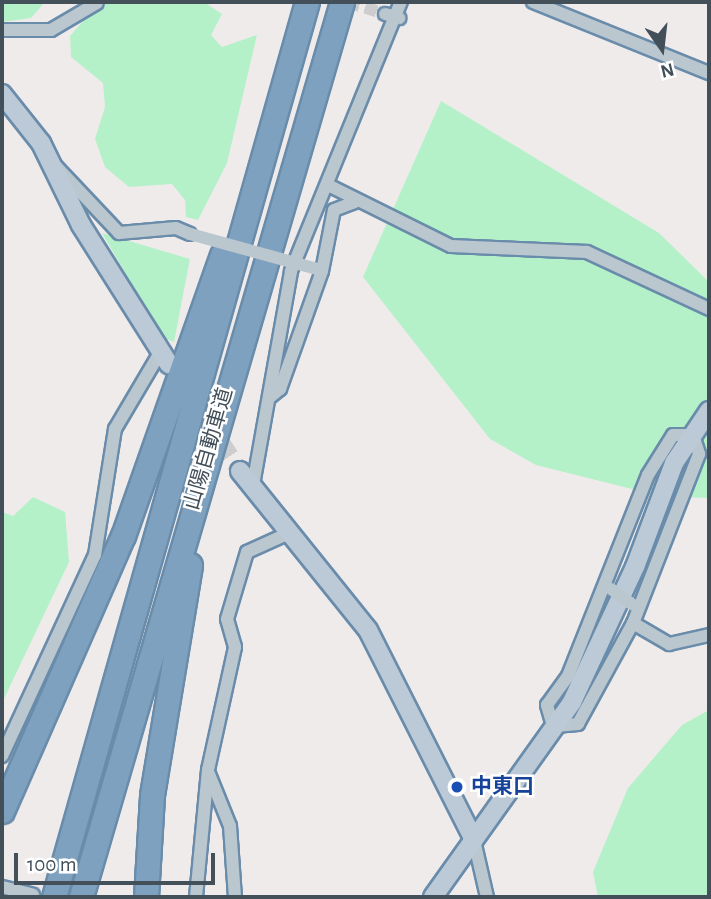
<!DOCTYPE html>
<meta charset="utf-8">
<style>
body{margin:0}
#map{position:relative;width:711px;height:899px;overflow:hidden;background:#efebeb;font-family:"Alegreya Sans","Noto Sans JP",sans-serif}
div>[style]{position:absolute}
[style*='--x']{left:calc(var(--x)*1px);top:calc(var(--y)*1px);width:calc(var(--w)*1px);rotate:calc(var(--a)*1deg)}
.green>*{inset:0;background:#b4f1c9}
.street-tunnel>*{height:12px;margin-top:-6px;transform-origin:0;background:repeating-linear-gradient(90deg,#cdccce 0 12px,transparent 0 18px)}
.secondary-tunnel>*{height:18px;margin-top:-9px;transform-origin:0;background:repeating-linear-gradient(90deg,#cdccce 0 18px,transparent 0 27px)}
.roads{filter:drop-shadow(2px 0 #6a8cab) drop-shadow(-2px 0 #6a8cab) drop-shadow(0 2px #6a8cab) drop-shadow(0 -2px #6a8cab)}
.street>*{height:12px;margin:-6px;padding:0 6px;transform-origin:6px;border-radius:6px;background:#bbc7cf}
.secondary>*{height:18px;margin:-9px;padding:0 9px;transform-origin:9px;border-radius:9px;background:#bccad7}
.highway>*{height:23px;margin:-11.5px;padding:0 11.5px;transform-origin:11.5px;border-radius:11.5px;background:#7ea1bf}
.street-bridge>*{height:12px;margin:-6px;padding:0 6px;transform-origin:6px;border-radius:6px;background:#bbc7cf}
.dots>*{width:19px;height:19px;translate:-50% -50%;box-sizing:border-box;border:4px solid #fff;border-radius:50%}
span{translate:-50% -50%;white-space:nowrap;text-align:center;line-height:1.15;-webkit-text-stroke:5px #fff;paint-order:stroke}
.street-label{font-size:21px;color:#43505a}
.transit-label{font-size:21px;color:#164399;font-weight:700}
.left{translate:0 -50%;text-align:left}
.frame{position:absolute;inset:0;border:4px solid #43505a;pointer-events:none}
.north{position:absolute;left:627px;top:14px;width:70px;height:70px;-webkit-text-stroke:5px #fff;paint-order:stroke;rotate:166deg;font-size:19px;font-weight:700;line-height:28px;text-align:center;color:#43505a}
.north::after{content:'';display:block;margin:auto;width:24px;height:32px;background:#43505a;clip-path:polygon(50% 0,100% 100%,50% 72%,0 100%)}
.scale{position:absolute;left:14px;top:853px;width:201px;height:32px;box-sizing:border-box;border:4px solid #43505a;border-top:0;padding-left:9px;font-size:21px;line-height:24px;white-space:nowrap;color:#43505a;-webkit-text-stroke:5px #fff;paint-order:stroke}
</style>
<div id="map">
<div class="green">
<i style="clip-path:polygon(2px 2px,45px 2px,31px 18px,2px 22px)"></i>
<i style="clip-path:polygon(100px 2px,204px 2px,222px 14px,211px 35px,222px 47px,257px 35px,227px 163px,198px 220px,186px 217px,185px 200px,172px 184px,129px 187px,105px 167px,95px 139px,105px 107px,103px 83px,71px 57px,70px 36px)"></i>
<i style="clip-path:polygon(441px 101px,659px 233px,709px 282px,709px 498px,660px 496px,536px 465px,490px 439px,363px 277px)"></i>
<i style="clip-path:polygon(102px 233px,190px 259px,174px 342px,163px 338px)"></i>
<i style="clip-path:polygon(33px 497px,65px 512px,69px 562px,2px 703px,2px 512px,13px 516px)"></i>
<i style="clip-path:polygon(709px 710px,709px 897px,598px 897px,593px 872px,628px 788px,682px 725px)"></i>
</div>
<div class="street-tunnel">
<i style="--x:348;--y:2;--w:39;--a:18"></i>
</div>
<div class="secondary-tunnel">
<i style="--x:190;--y:396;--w:90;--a:56.3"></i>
</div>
<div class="roads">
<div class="street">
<i style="--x:533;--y:2;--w:190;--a:22"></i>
<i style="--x:385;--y:14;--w:15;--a:16"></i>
<i style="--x:2;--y:30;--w:49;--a:0"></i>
<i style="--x:51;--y:30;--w:53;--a:-30.4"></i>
<i style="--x:54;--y:164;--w:95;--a:46.7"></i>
<i style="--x:119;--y:233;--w:57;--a:-5"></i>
<i style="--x:176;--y:228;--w:15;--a:23"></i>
<i style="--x:330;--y:186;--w:135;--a:26.4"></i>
<i style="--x:451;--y:246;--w:136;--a:2.5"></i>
<i style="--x:587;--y:252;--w:135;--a:25"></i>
<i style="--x:270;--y:397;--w:13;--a:-39"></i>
<i style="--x:280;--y:389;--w:125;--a:-70.4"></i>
<i style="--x:322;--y:271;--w:62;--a:-78.9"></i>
<i style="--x:334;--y:210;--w:22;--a:-21"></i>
<i style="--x:673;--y:435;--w:20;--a:0"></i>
<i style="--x:693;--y:435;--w:20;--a:72"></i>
<i style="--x:699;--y:454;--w:181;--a:111.3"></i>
<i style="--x:633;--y:623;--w:115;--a:118.6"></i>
<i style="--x:578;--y:724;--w:25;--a:175"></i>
<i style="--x:553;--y:726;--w:22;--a:-106"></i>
<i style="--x:547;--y:705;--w:36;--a:-54"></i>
<i style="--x:568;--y:676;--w:216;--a:-68.3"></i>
<i style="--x:648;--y:475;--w:47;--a:-58"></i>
<i style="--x:253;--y:485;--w:217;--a:-79.9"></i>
<i style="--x:291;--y:271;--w:291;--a:-67.8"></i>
<i style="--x:633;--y:623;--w:42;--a:30.3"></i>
<i style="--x:669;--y:644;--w:41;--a:-12.7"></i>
<i style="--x:2;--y:756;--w:221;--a:-65.2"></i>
<i style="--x:95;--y:555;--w:128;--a:-81"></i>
<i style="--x:115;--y:429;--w:91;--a:-59.5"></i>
<i style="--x:209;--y:774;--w:56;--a:68"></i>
<i style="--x:230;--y:826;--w:71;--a:86"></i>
<i style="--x:473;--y:836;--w:63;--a:77.1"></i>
<i style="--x:2;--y:887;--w:32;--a:14"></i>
<i style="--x:196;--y:897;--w:128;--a:-84.6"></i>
<i style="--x:208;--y:770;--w:126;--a:-77.6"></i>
<i style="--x:235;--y:647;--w:29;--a:-106"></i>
<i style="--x:227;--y:619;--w:70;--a:-73.4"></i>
<i style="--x:247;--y:552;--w:48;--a:-24.4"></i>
</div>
<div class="secondary">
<i style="--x:2;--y:94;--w:63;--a:51.5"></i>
<i style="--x:41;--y:143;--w:91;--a:64"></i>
<i style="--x:81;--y:225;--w:165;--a:57.7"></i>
<i style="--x:240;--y:471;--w:204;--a:51.2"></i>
<i style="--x:368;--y:630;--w:231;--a:63.2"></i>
<i style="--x:433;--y:897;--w:239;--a:-54.5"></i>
<i style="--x:572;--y:702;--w:149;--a:-65"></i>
<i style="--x:635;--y:567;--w:111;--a:-69.4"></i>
<i style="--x:674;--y:463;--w:63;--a:-56.1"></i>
</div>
<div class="highway">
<i style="--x:2;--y:811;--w:300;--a:-66.3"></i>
<i style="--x:123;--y:536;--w:298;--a:-70.6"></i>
<i style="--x:54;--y:897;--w:930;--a:-74.22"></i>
<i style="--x:81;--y:897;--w:932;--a:-73.74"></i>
<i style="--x:146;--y:897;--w:102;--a:-86.6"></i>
<i style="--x:152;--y:795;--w:233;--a:-80.6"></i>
</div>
</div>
<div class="street-bridge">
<i style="--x:190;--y:234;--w:132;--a:15.4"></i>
<i style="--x:611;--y:589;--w:26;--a:36"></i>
</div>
<div class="dots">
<i style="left:457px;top:787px;background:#1a4fb4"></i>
</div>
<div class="street-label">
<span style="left:209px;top:449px;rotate:-74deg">山陽自動車道</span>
</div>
<div class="transit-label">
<span class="left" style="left:471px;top:787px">中東口</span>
</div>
<div class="frame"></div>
<div class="north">N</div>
<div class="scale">100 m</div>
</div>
